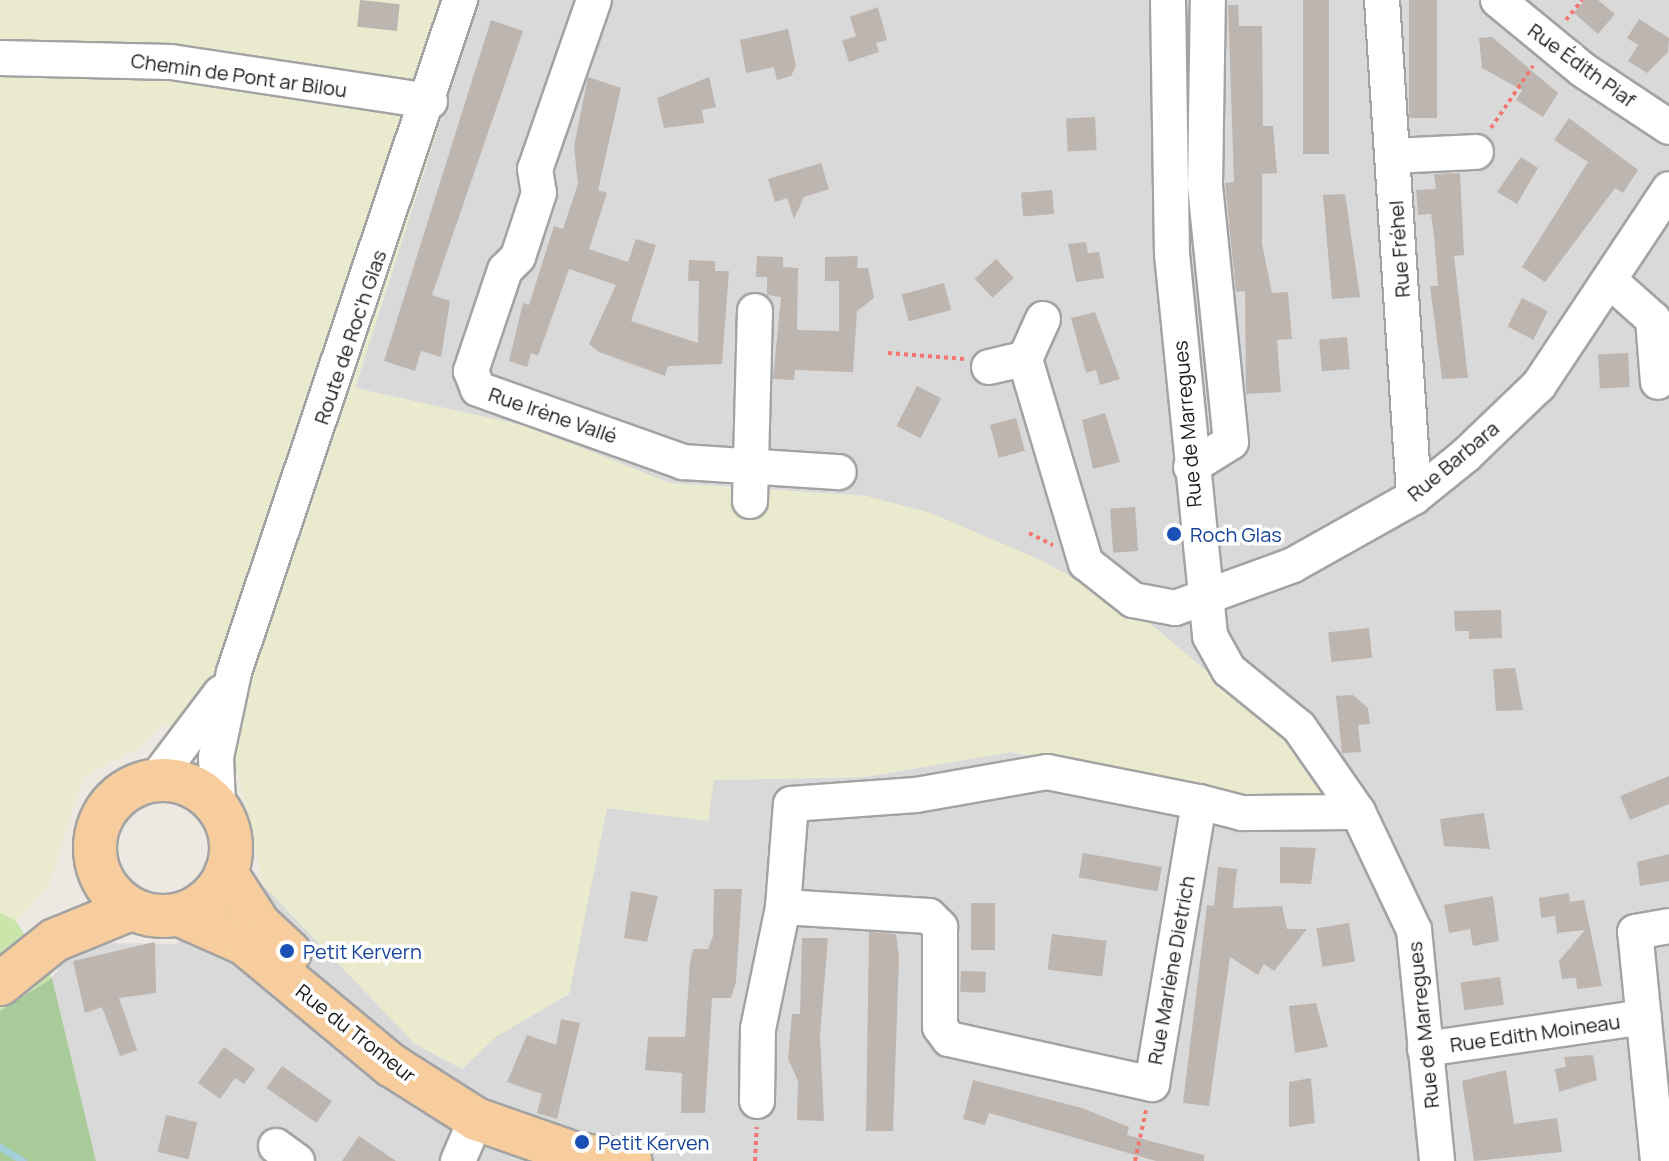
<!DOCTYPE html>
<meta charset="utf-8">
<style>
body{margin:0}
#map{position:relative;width:1669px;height:1161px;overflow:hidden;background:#ede9e2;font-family:Manrope,sans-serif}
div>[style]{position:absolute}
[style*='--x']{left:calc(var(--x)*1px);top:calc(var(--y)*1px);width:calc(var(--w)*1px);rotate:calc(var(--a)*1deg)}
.residential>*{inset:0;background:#dad9d9}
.farmland>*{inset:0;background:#eaebce}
.grass>*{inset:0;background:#c9e5aa}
.forest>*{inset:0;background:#a9ca99}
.stream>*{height:7px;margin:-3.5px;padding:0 3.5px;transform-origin:3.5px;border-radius:3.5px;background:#a4cfd9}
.building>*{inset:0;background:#bdb5af;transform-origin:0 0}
.path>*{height:4px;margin-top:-2px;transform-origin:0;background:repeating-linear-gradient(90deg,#f2776e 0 4px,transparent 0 8px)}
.roads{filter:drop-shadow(2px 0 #a3a3a3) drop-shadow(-2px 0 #a3a3a3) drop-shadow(0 2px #a3a3a3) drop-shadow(0 -2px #a3a3a3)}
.minor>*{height:34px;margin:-17px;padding:0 17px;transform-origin:17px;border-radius:17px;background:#fff}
.major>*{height:42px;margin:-21px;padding:0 21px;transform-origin:21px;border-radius:21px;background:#f7cd9e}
.major>.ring{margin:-21px;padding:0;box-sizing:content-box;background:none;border:42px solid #f7cd9e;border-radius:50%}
.dots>*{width:22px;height:22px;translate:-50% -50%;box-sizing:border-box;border:4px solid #fff;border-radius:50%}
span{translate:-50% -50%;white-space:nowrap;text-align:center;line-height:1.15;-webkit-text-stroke:7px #fff;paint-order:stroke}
.street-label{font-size:20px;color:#1c1c1c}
.transit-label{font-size:20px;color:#164399}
.left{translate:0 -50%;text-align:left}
</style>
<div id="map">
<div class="residential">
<i style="clip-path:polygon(479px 0,1669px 0,1669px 1161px,96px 1161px,52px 978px,66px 958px,107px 943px,176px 944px,264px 886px,415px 1043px,462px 1068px,497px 1036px,569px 994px,606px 808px,708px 821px,713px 780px,865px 777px,1011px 752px,1200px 791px,1279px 732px,1147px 621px,1043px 561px,866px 496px,670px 483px,526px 426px,355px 388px)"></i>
</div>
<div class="farmland">
<i style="clip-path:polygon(0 0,479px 0,355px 388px,526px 426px,670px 483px,866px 496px,931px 513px,1043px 561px,1147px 621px,1279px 732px,1331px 798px,1260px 801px,1011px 752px,865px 777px,714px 780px,708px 821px,607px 808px,569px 994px,497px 1036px,462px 1069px,415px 1044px,264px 886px,238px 774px,164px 723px,139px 748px,83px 777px,49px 886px,16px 921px,0 913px)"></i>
</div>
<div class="grass">
<i style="clip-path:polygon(0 913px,16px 921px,52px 978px,0 1011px)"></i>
</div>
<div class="forest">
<i style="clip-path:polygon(52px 978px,96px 1161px,0 1161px,0 1011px)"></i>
</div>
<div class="stream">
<i style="--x:0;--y:1147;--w:27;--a:31"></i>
</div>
<div class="building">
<i style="left:360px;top:0;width:40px;height:27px;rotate:6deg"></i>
<i style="left:1303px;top:0;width:26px;height:154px"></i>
<i style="left:1409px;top:0;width:28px;height:118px"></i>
<i style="clip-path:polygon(1585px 0,1598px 0,1615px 14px,1598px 34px,1574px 13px)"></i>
<i style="clip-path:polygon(1228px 5px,1238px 5px,1239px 26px,1262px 26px,1263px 126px,1273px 126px,1277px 173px,1262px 174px,1262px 244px,1272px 293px,1288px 292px,1292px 339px,1277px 340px,1281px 392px,1246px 394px,1245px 291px,1236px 292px,1225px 183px,1234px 182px)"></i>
<i style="clip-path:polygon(878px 7px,887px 40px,876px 43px,879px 52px,849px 62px,842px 41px,856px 36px,850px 17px)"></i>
<i style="clip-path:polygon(1639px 19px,1669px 38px,1668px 52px,1647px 73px,1628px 61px,1638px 45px,1627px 38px)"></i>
<i style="clip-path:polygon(491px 20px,523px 31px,432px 295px,450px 301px,441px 357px,421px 351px,415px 371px,384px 361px)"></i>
<i style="clip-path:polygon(788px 29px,796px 66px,791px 76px,777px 80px,774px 67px,746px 73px,740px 40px)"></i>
<i style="clip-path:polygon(1492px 37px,1558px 93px,1543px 117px,1516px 100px,1522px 90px,1482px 68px,1479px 38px)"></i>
<i style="clip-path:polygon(588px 77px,621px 88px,598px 190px,607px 193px,589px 249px,628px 262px,636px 239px,656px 245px,631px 321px,698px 343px,699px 281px,688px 281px,689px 260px,715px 261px,715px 271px,729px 271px,722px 364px,668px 366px,665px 376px,599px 352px,589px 344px,616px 285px,569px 269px,538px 356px,531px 353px,527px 367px,509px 361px,523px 303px,529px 305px,554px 226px,563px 229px,578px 184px,574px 146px)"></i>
<i style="clip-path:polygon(709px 77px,716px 107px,702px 110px,704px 123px,664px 128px,657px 98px)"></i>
<i style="left:1095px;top:117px;width:33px;height:29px;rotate:87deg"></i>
<i style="clip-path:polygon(1569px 118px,1638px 170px,1623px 193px,1615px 188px,1545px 282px,1522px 267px,1588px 162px,1554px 140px)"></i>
<i style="clip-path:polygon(1521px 157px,1538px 168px,1517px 204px,1497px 192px)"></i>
<i style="clip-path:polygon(821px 163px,829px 189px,804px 197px,794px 219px,787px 198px,775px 202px,768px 179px)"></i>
<i style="clip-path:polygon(1460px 173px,1464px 255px,1454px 256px,1468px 378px,1442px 379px,1430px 286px,1438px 286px,1434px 236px,1431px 214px,1418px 215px,1416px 190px,1436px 189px,1434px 174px)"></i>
<i style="left:1052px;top:190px;width:24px;height:31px;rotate:85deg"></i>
<i style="clip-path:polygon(1345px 194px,1360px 297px,1332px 299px,1323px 195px)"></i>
<i style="clip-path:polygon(1086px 242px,1088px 253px,1099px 252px,1104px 278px,1076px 282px,1068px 244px)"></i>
<i style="clip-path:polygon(757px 256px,783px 257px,783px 267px,798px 268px,797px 330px,839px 331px,839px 281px,825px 281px,825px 257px,858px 256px,857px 268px,868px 268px,874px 298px,857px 311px,853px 372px,795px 370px,794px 380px,773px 379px,781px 297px,767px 295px,767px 277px,756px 277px)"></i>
<i style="left:996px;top:259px;width:26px;height:29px;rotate:47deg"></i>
<i style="left:944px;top:283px;width:28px;height:44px;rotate:75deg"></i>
<i style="left:1522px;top:298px;width:29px;height:32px;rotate:27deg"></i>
<i style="clip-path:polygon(1095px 312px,1120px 379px,1100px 385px,1096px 370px,1086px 373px,1071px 318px)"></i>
<i style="left:1347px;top:337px;width:32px;height:28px;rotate:85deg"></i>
<i style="left:1628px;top:353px;width:34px;height:30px;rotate:87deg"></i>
<i style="left:917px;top:386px;width:27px;height:45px;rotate:27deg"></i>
<i style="clip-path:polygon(1105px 413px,1120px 462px,1093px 469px,1082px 420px)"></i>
<i style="left:1016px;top:418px;width:34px;height:27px;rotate:75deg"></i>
<i style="left:1135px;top:507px;width:44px;height:25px;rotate:86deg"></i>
<i style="clip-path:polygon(1501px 610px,1502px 638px,1469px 639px,1469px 631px,1455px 631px,1454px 611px)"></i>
<i style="left:1369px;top:628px;width:30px;height:41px;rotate:84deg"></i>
<i style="clip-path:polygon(1515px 668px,1523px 710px,1496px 711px,1493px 669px)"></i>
<i style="clip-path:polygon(1353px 695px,1368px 708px,1370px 724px,1358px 725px,1361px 752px,1342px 753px,1336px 696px)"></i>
<i style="clip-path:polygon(1669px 776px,1669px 804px,1630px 820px,1620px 796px)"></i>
<i style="clip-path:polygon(1484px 813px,1490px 849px,1444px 846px,1440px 819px)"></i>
<i style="clip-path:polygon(1280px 847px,1316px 848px,1311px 884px,1280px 883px)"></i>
<i style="left:1083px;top:853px;width:80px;height:25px;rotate:10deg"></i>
<i style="clip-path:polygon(1669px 854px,1669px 881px,1640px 886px,1637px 862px)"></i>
<i style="clip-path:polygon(1218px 867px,1237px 869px,1233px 908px,1282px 906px,1287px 929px,1307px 929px,1274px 971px,1264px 964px,1258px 975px,1230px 957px,1209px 1106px,1183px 1103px,1207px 905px,1214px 906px)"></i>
<i style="clip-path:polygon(714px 889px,742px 889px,736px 982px,731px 998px,712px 998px,705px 1113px,681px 1113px,682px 1073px,645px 1070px,648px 1037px,685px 1037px,690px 963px,693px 949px,708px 949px,713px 936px)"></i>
<i style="clip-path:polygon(631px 891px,658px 896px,647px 942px,624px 938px)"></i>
<i style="clip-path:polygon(1569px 893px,1570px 902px,1584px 900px,1602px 986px,1577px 989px,1576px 978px,1562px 979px,1559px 961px,1585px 930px,1557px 933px,1555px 916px,1541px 918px,1539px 898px)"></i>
<i style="clip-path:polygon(1493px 896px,1499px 941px,1473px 946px,1470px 929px,1449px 933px,1444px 905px)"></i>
<i style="left:971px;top:903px;width:24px;height:47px"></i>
<i style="left:1349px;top:923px;width:39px;height:33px;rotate:81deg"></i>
<i style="clip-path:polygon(869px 932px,896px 934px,899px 957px,893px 1131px,866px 1131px)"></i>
<i style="left:1052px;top:934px;width:55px;height:36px;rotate:7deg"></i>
<i style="clip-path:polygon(802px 938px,828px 938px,820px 1035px,824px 1121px,797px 1120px,798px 1081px,788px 1059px,792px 1014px,800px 1014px)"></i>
<i style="clip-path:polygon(155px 942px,156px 993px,119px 998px,137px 1050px,120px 1056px,102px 1007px,85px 1013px,73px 961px)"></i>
<i style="left:961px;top:971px;width:25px;height:21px;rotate:2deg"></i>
<i style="left:1500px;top:977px;width:28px;height:40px;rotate:82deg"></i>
<i style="clip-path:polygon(1316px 1003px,1328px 1047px,1295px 1053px,1289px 1006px)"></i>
<i style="clip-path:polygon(561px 1019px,580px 1023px,557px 1119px,537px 1113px,542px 1094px,507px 1082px,527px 1035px,556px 1045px)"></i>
<i style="clip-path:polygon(224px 1047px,255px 1069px,244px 1084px,235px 1078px,220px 1099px,198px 1083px)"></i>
<i style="clip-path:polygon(1593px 1055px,1597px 1080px,1559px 1092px,1555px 1069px,1566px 1067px,1564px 1057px)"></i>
<i style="left:282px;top:1066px;width:61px;height:27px;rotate:35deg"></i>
<i style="clip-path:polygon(1506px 1070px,1514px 1124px,1557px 1118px,1562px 1152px,1474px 1161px,1462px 1081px)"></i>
<i style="clip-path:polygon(1311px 1078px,1315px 1123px,1289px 1127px,1289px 1082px)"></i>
<i style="clip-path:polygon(973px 1080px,1082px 1108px,1129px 1127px,1127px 1135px,1204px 1155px,1204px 1161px,1156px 1161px,989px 1113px,985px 1125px,963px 1119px)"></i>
<i style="left:166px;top:1115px;width:32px;height:38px;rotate:13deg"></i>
<i style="clip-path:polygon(359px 1136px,396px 1161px,342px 1161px)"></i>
</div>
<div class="path">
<i style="--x:1566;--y:20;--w:26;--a:-51"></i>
<i style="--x:1491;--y:128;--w:75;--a:-55.9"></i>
<i style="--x:888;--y:353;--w:77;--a:4.5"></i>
<i style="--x:1029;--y:533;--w:27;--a:27"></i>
<i style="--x:755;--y:1161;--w:34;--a:-87"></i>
<i style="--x:1135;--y:1161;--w:52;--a:-77.8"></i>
</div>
<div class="roads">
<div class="minor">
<i style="--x:594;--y:0;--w:179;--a:109.2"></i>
<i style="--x:535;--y:169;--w:24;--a:81"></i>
<i style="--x:539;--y:193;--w:67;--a:108.2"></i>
<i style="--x:518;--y:257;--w:18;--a:135"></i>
<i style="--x:505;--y:270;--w:107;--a:108.6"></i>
<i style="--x:471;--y:371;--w:19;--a:69"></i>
<i style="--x:478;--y:389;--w:218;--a:19.6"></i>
<i style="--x:683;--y:462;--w:156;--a:3.7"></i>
<i style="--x:1168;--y:0;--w:254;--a:89.1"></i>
<i style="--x:1172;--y:254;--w:384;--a:84.3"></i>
<i style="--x:1210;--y:636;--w:39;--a:61"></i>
<i style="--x:1229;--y:670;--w:90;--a:39.2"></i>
<i style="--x:1299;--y:727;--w:103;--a:55.2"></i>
<i style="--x:1358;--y:812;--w:131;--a:64.6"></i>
<i style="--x:1414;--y:930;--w:232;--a:84.3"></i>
<i style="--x:1382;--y:0;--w:498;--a:86.3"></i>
<i style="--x:1498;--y:0;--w:110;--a:39.5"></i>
<i style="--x:1583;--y:70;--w:103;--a:33.5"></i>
<i style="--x:0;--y:58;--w:171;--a:1.3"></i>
<i style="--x:171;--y:62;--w:262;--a:8.6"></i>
<i style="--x:1393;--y:156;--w:83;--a:-2.8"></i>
<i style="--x:1609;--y:280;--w:59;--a:41.6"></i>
<i style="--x:1653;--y:319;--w:63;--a:85.5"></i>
<i style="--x:1043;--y:319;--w:44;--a:114.2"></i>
<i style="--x:1025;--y:359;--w:213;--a:73.4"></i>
<i style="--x:1086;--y:563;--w:60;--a:38.2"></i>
<i style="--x:1133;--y:600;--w:43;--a:10.8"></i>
<i style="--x:1175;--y:608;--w:126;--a:-20"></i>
<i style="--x:1293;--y:565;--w:139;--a:-29.3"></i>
<i style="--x:1414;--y:497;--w:67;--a:-38.9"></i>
<i style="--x:1466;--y:455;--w:101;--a:-43.8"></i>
<i style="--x:1539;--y:385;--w:235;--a:-56.4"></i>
<i style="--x:989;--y:367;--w:37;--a:-13"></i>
<i style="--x:1191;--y:467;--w:47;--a:-32"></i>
<i style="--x:1231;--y:442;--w:259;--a:-95.8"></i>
<i style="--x:1205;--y:184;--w:184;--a:-89.1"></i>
<i style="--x:750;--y:501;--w:190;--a:-88.5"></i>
<i style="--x:156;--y:779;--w:108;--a:-52.9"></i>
<i style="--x:218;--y:806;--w:49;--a:-92.3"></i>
<i style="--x:216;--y:757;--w:87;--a:-78"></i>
<i style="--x:234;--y:672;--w:709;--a:-71.41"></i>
<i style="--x:783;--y:907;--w:146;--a:3.5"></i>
<i style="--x:929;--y:916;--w:16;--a:45"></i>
<i style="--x:940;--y:927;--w:100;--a:90"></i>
<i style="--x:940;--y:1027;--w:15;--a:53"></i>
<i style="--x:949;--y:1039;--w:208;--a:12.5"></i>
<i style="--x:1152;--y:1084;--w:286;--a:-80.5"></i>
<i style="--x:1199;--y:802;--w:44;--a:14.3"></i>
<i style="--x:1242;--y:813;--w:116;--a:-0.5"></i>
<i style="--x:1425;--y:1049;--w:221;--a:-8.3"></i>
<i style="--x:757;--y:1101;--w:72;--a:-89.2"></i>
<i style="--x:758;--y:1029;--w:125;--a:-78.4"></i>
<i style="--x:783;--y:907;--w:103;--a:-85.6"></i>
<i style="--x:791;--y:804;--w:125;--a:-4.1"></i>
<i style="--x:916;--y:795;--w:133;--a:-10"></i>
<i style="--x:1047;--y:772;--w:155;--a:11.2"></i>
<i style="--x:276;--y:1146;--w:26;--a:36"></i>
<i style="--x:458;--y:1161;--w:46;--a:-66.8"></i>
<i style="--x:1658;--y:1161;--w:230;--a:-95.7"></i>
<i style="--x:1635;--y:932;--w:35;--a:-10"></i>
</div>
<div class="major">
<i class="ring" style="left:95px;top:780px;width:94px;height:94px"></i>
<i style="--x:226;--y:873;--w:61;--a:57.1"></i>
<i style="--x:259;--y:924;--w:42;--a:43.1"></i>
<i style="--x:180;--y:915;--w:71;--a:24"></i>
<i style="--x:245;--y:944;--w:190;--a:39.7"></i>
<i style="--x:391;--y:1065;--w:101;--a:32.4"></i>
<i style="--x:476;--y:1119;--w:106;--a:19.3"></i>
<i style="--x:576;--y:1154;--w:55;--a:7.3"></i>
<i style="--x:0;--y:984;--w:70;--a:-38.7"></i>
<i style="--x:55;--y:940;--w:82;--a:-22.2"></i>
</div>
</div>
<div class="dots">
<i style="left:1174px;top:534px;background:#1a4fb4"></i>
<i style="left:287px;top:951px;background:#1a4fb4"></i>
<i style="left:582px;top:1142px;background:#1a4fb4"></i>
</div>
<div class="street-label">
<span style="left:1582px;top:65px;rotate:36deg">Rue Édith Piaf</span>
<span style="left:239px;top:75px;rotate:8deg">Chemin de Pont ar Bilou</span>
<span style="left:1399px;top:249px;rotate:-94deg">Rue Fréhel</span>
<span style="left:350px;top:337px;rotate:-71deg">Route de Roc'h Glas</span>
<span style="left:553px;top:415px;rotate:19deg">Rue Irène Vallé</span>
<span style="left:1187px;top:424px;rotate:-95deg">Rue de Marregues</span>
<span style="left:1453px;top:461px;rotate:-40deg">Rue Barbara</span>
<span style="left:1171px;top:970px;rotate:-80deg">Rue Marlène Dietrich</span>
<span style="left:1423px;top:1025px;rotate:-96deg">Rue de Marregues</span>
<span style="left:356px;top:1033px;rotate:38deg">Rue du Tromeur</span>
<span style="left:1535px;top:1033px;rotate:-8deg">Rue Edith Moineau</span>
</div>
<div class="transit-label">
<span class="left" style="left:1190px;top:534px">Roch Glas</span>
<span class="left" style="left:303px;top:951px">Petit Kervern</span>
<span class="left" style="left:598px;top:1142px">Petit Kerven</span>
</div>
</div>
